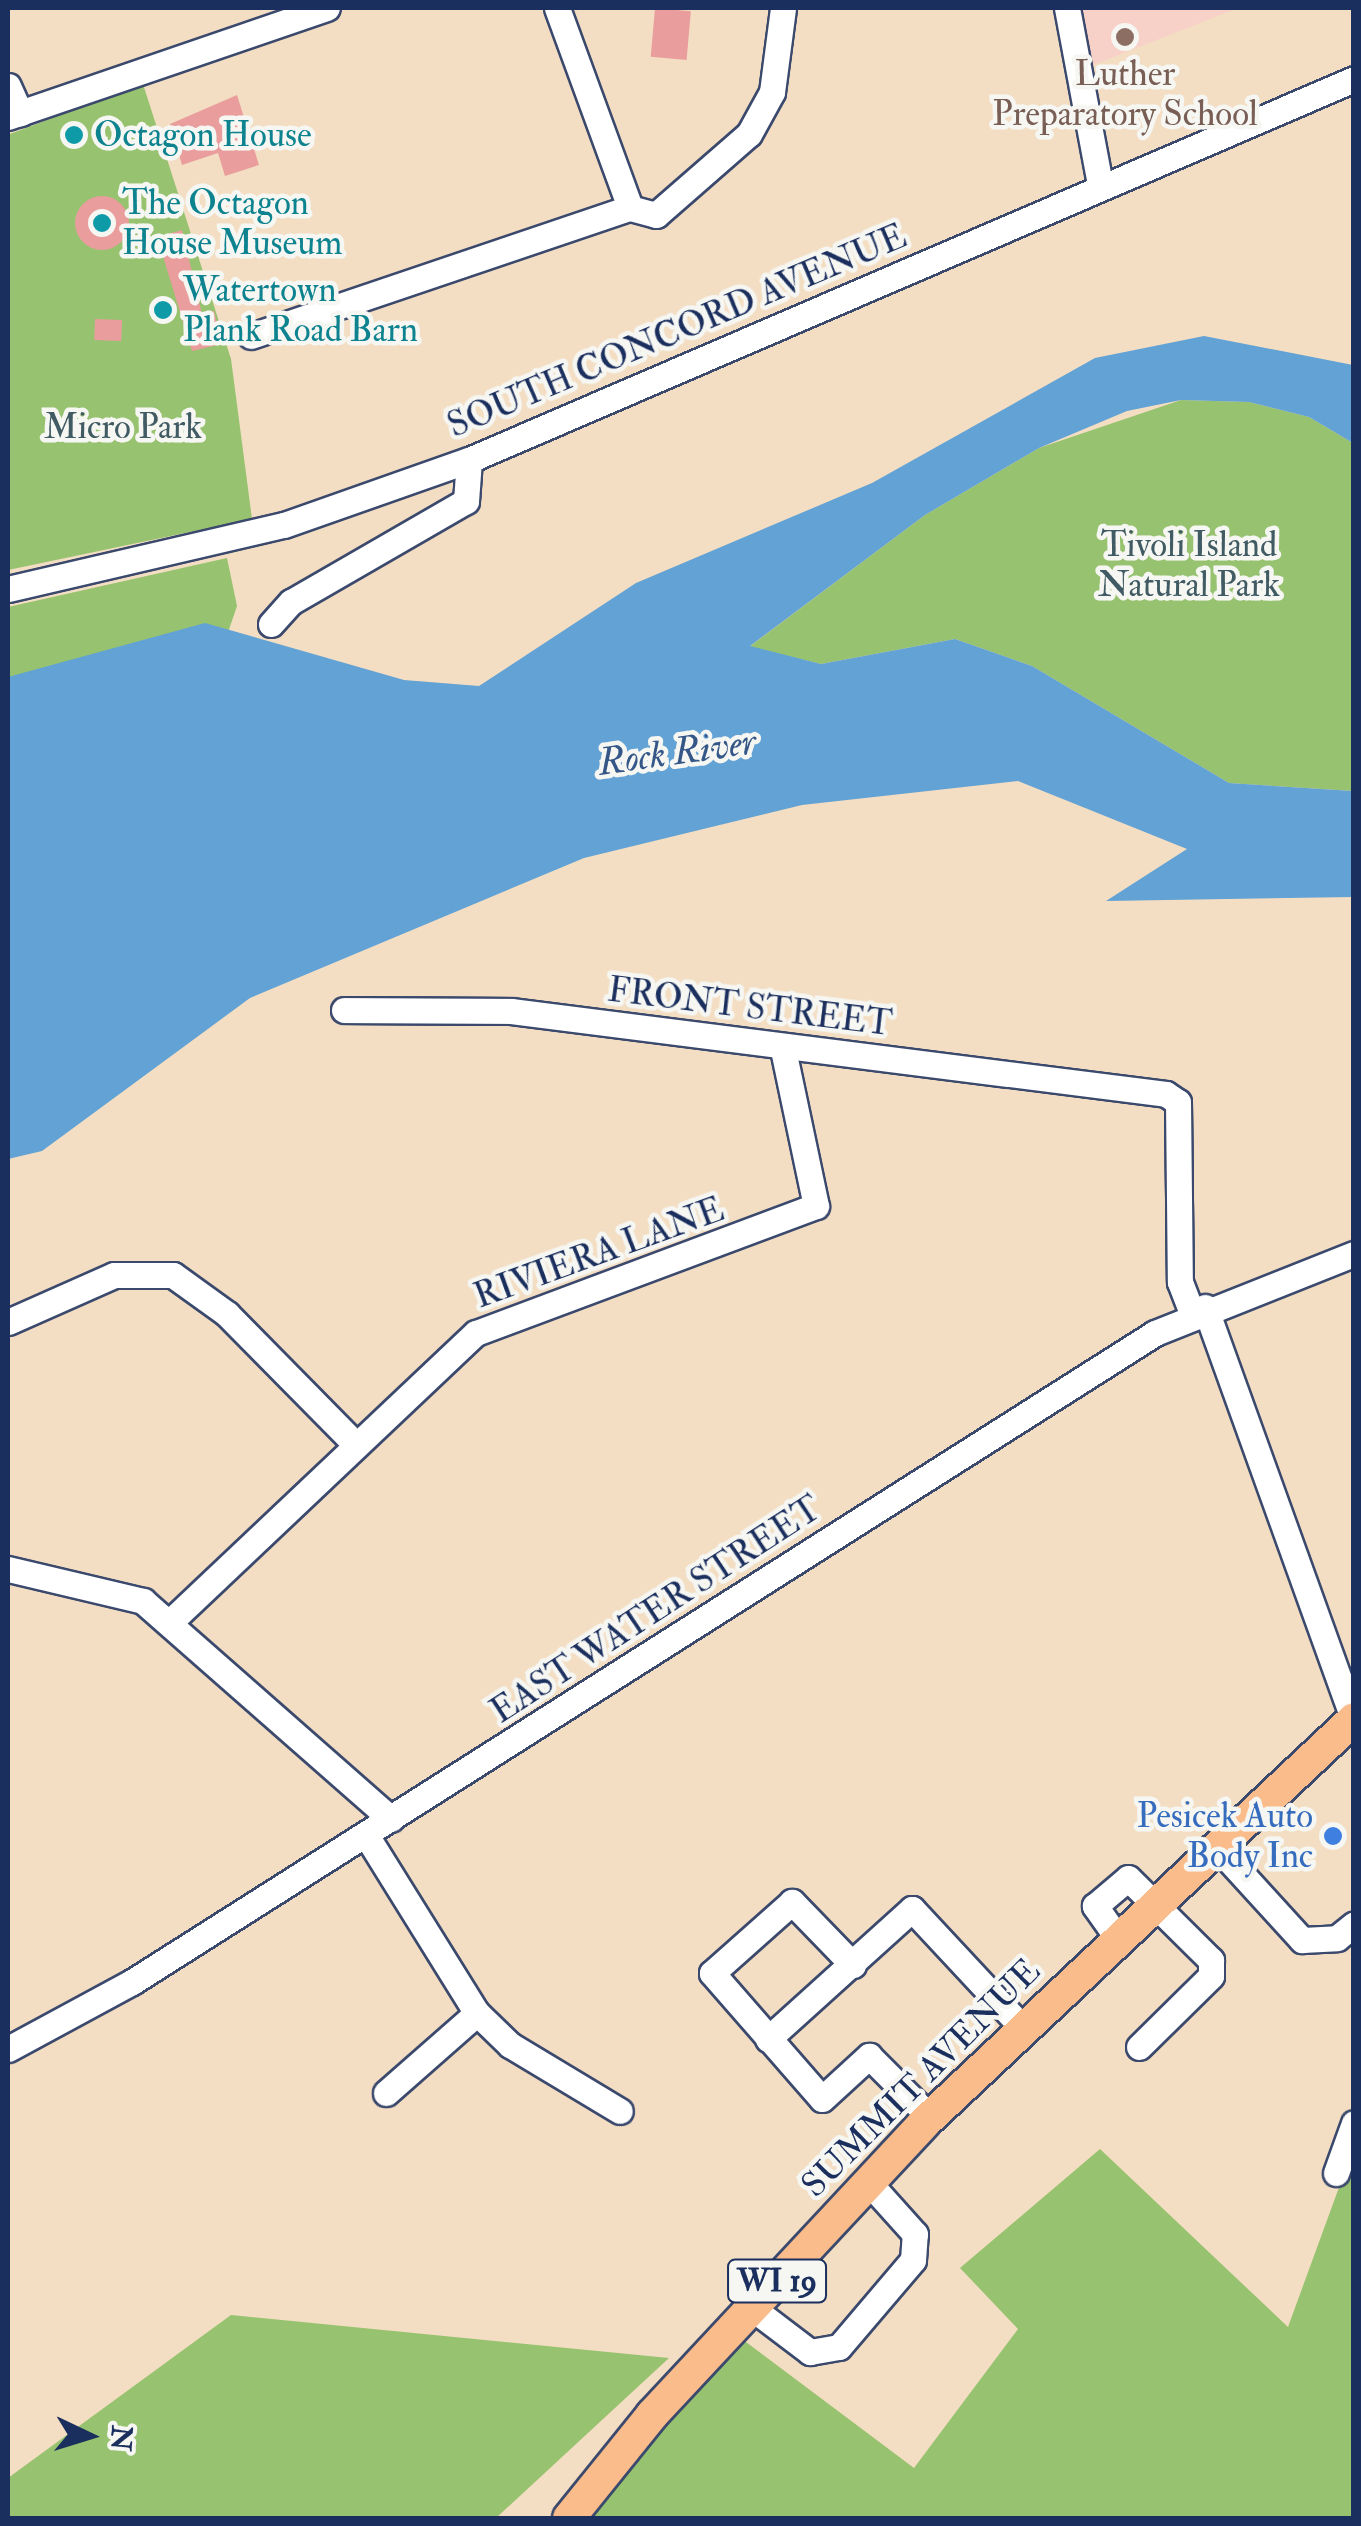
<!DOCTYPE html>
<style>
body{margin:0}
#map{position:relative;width:1361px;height:2526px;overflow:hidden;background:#f3dec3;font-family:"IM FELL Double Pica",serif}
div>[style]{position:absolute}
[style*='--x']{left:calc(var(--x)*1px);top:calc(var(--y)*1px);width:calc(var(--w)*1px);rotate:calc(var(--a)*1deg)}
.built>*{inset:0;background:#f7d1c7}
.green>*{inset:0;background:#97c26f}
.water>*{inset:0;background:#62a2d5}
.building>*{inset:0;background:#e99d9d;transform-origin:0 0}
.round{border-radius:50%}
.roads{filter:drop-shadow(2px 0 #3b496d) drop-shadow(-2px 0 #3b496d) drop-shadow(0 2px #3b496d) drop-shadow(0 -2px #3b496d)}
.minor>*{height:25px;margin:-12.5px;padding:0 12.5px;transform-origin:12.5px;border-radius:12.5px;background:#fff}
.major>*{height:32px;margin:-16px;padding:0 16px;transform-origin:16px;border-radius:16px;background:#fabc8b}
.dots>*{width:28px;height:28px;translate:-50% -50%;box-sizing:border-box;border:5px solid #f6f6f2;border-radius:50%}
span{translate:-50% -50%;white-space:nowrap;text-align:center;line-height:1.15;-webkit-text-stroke:9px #f6f6f2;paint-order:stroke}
.shield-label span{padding:2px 8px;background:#f6f6f2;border:2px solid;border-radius:8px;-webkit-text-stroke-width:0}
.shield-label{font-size:32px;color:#1b2f5e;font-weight:700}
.education-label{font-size:35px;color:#785e54}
.culture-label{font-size:35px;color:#0d838f}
.left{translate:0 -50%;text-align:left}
.street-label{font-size:35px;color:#1b2f5e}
.park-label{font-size:35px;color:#405b63}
.shop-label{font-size:35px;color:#366cbe}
.right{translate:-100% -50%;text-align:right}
.water-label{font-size:38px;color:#345788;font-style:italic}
.frame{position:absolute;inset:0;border:10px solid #1b2f5e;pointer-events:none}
.north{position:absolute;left:40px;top:2386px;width:100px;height:100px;-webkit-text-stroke:8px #f6f6f2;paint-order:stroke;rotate:94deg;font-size:28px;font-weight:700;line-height:40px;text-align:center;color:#1b2f5e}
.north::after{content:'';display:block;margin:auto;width:35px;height:45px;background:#1b2f5e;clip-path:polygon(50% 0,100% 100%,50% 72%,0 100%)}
</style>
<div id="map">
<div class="built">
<i style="clip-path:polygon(1081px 8px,1238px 8px,1091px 66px)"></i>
</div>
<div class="green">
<i style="clip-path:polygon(143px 84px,231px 359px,252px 519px,8px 570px,10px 134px)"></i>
<i style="clip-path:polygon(1181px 400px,1249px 402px,1309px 417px,1353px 443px,1353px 791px,1229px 783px,1032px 666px,955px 639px,821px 664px,749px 647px,925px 515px,1039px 448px)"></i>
<i style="clip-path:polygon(227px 558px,237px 606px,221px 653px,8px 716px,8px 607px)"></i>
<i style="clip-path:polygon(1100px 2149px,1288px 2327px,1353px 2149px,1353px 2518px,581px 2518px,738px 2336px,914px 2468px,1018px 2329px,960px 2268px)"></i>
<i style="clip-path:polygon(231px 2315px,669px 2358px,496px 2518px,8px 2518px,8px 2478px)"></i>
</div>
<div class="water">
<i style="clip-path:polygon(1204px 336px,1353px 365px,1353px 443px,1309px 417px,1249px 402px,1181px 400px,1127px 411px,1039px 448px,925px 515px,750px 646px,821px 664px,955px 639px,1032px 666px,1229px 783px,1353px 791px,1353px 897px,1106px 901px,1187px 849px,1018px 781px,802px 805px,584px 858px,250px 998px,42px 1151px,8px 1159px,8px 677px,205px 623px,404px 680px,479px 686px,636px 583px,872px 483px,1095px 358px)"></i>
</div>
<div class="building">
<i style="left:655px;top:8px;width:36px;height:49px;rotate:5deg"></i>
<i style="clip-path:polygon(237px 95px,259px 165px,225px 176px,218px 153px,182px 165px,170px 124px)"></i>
<i class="round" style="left:75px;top:196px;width:54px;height:54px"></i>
<i style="clip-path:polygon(182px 230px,202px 314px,214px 311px,222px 344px,192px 351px,157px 237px)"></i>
<i style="left:95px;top:319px;width:27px;height:21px;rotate:2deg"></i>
</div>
<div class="roads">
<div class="minor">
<i style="--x:557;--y:8;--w:213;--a:69.9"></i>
<i style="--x:1067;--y:8;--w:180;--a:79.4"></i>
<i style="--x:8;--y:86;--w:30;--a:66"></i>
<i style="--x:8;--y:117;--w:337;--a:-18.9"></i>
<i style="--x:630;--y:208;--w:27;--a:15"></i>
<i style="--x:656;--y:215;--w:123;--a:-41.1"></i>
<i style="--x:749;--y:134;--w:48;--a:-61.3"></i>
<i style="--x:772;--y:92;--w:85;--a:-82.5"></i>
<i style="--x:251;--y:336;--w:400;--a:-18.7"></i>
<i style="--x:8;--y:589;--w:283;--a:-13.1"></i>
<i style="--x:284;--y:525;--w:196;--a:-19.4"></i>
<i style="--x:469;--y:460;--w:964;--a:-23.29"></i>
<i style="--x:271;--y:624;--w:30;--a:-48"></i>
<i style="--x:291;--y:602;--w:202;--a:-30"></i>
<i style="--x:466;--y:501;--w:41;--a:-85.8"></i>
<i style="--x:344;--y:1010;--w:167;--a:0.3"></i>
<i style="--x:511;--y:1011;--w:660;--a:7.22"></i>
<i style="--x:1166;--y:1094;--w:14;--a:34"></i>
<i style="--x:1178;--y:1102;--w:180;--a:89.4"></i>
<i style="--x:1180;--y:1282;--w:33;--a:69"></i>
<i style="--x:1205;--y:1307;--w:440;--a:70.2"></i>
<i style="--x:8;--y:1322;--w:116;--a:-23.9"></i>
<i style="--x:114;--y:1275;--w:59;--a:0"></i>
<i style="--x:173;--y:1275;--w:67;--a:35.8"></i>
<i style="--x:227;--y:1314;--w:182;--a:45.4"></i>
<i style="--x:8;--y:1569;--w:139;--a:13.3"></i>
<i style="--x:143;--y:1601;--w:330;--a:41.3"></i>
<i style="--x:171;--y:1621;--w:419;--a:-43.4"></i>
<i style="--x:476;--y:1333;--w:363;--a:-20.5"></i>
<i style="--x:816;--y:1206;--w:160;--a:-101.9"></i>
<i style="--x:366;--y:1835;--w:210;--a:58.1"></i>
<i style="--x:477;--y:2013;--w:46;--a:44.1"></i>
<i style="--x:510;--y:2045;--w:128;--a:31"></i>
<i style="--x:1218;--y:1848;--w:125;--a:47.6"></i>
<i style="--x:1302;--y:1940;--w:35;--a:-3"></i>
<i style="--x:1337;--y:1938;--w:22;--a:-39"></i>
<i style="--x:1119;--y:1940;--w:42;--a:-125.2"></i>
<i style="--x:1095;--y:1906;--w:43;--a:-40.3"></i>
<i style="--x:1128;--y:1878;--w:117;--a:44.7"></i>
<i style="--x:1211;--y:1960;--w:16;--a:90"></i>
<i style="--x:1211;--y:1976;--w:101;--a:135.4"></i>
<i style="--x:853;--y:1965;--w:88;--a:-134.1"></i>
<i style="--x:792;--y:1902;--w:107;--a:138.4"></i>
<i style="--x:712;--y:1973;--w:167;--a:48.9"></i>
<i style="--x:822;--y:2099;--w:64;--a:-42.5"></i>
<i style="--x:869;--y:2056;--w:86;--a:45"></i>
<i style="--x:768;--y:2039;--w:194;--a:-42.1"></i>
<i style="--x:912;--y:1909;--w:166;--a:47"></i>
<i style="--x:8;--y:2049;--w:141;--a:-28.4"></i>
<i style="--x:132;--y:1982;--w:1211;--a:-32.39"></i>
<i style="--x:1155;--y:1333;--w:214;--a:-21.7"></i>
<i style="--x:386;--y:2093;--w:121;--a:-41.3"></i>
<i style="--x:1336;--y:2173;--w:53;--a:-70.2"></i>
<i style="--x:752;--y:2308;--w:73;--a:37.2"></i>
<i style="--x:810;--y:2352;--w:29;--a:-10"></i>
<i style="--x:839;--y:2347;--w:114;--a:-49.6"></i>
<i style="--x:913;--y:2260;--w:26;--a:-86"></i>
<i style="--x:915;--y:2234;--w:69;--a:-132"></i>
</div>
<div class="major">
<i style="--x:569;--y:2518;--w:132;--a:-51.1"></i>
<i style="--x:652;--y:2415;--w:398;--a:-47"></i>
<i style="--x:923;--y:2124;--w:591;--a:-43.22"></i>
</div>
</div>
<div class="dots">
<i style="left:1125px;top:37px;background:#8d6e63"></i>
<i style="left:74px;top:135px;background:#0f9aa8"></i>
<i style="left:102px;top:223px;background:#0f9aa8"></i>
<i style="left:163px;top:310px;background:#0f9aa8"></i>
<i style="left:1333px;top:1836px;background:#3f7fe0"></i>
</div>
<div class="shield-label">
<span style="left:777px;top:2281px">WI 19</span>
</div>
<div class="education-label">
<span style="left:1125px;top:94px">Luther<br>Preparatory School</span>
</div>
<div class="culture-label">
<span class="left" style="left:94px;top:135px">Octagon House</span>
<span class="left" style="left:122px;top:223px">The Octagon<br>House Museum</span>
<span class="left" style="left:183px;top:310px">Watertown<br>Plank Road Barn</span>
</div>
<div class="street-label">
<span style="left:677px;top:331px;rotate:-23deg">SOUTH CONCORD AVENUE</span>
<span style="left:750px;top:1007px;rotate:7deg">FRONT STREET</span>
<span style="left:599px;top:1253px;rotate:-20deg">RIVIERA LANE</span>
<span style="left:656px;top:1610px;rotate:-33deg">EAST WATER STREET</span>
<span style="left:921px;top:2078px;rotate:-45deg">SUMMIT AVENUE</span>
</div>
<div class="park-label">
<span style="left:123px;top:427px">Micro Park</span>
<span style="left:1189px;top:565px">Tivoli Island<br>Natural Park</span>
</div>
<div class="shop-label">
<span class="right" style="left:1313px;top:1836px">Pesicek Auto<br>Body Inc</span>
</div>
<div class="water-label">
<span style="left:677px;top:753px;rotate:-8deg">Rock River</span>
</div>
<div class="frame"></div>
<div class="north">N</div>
</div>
